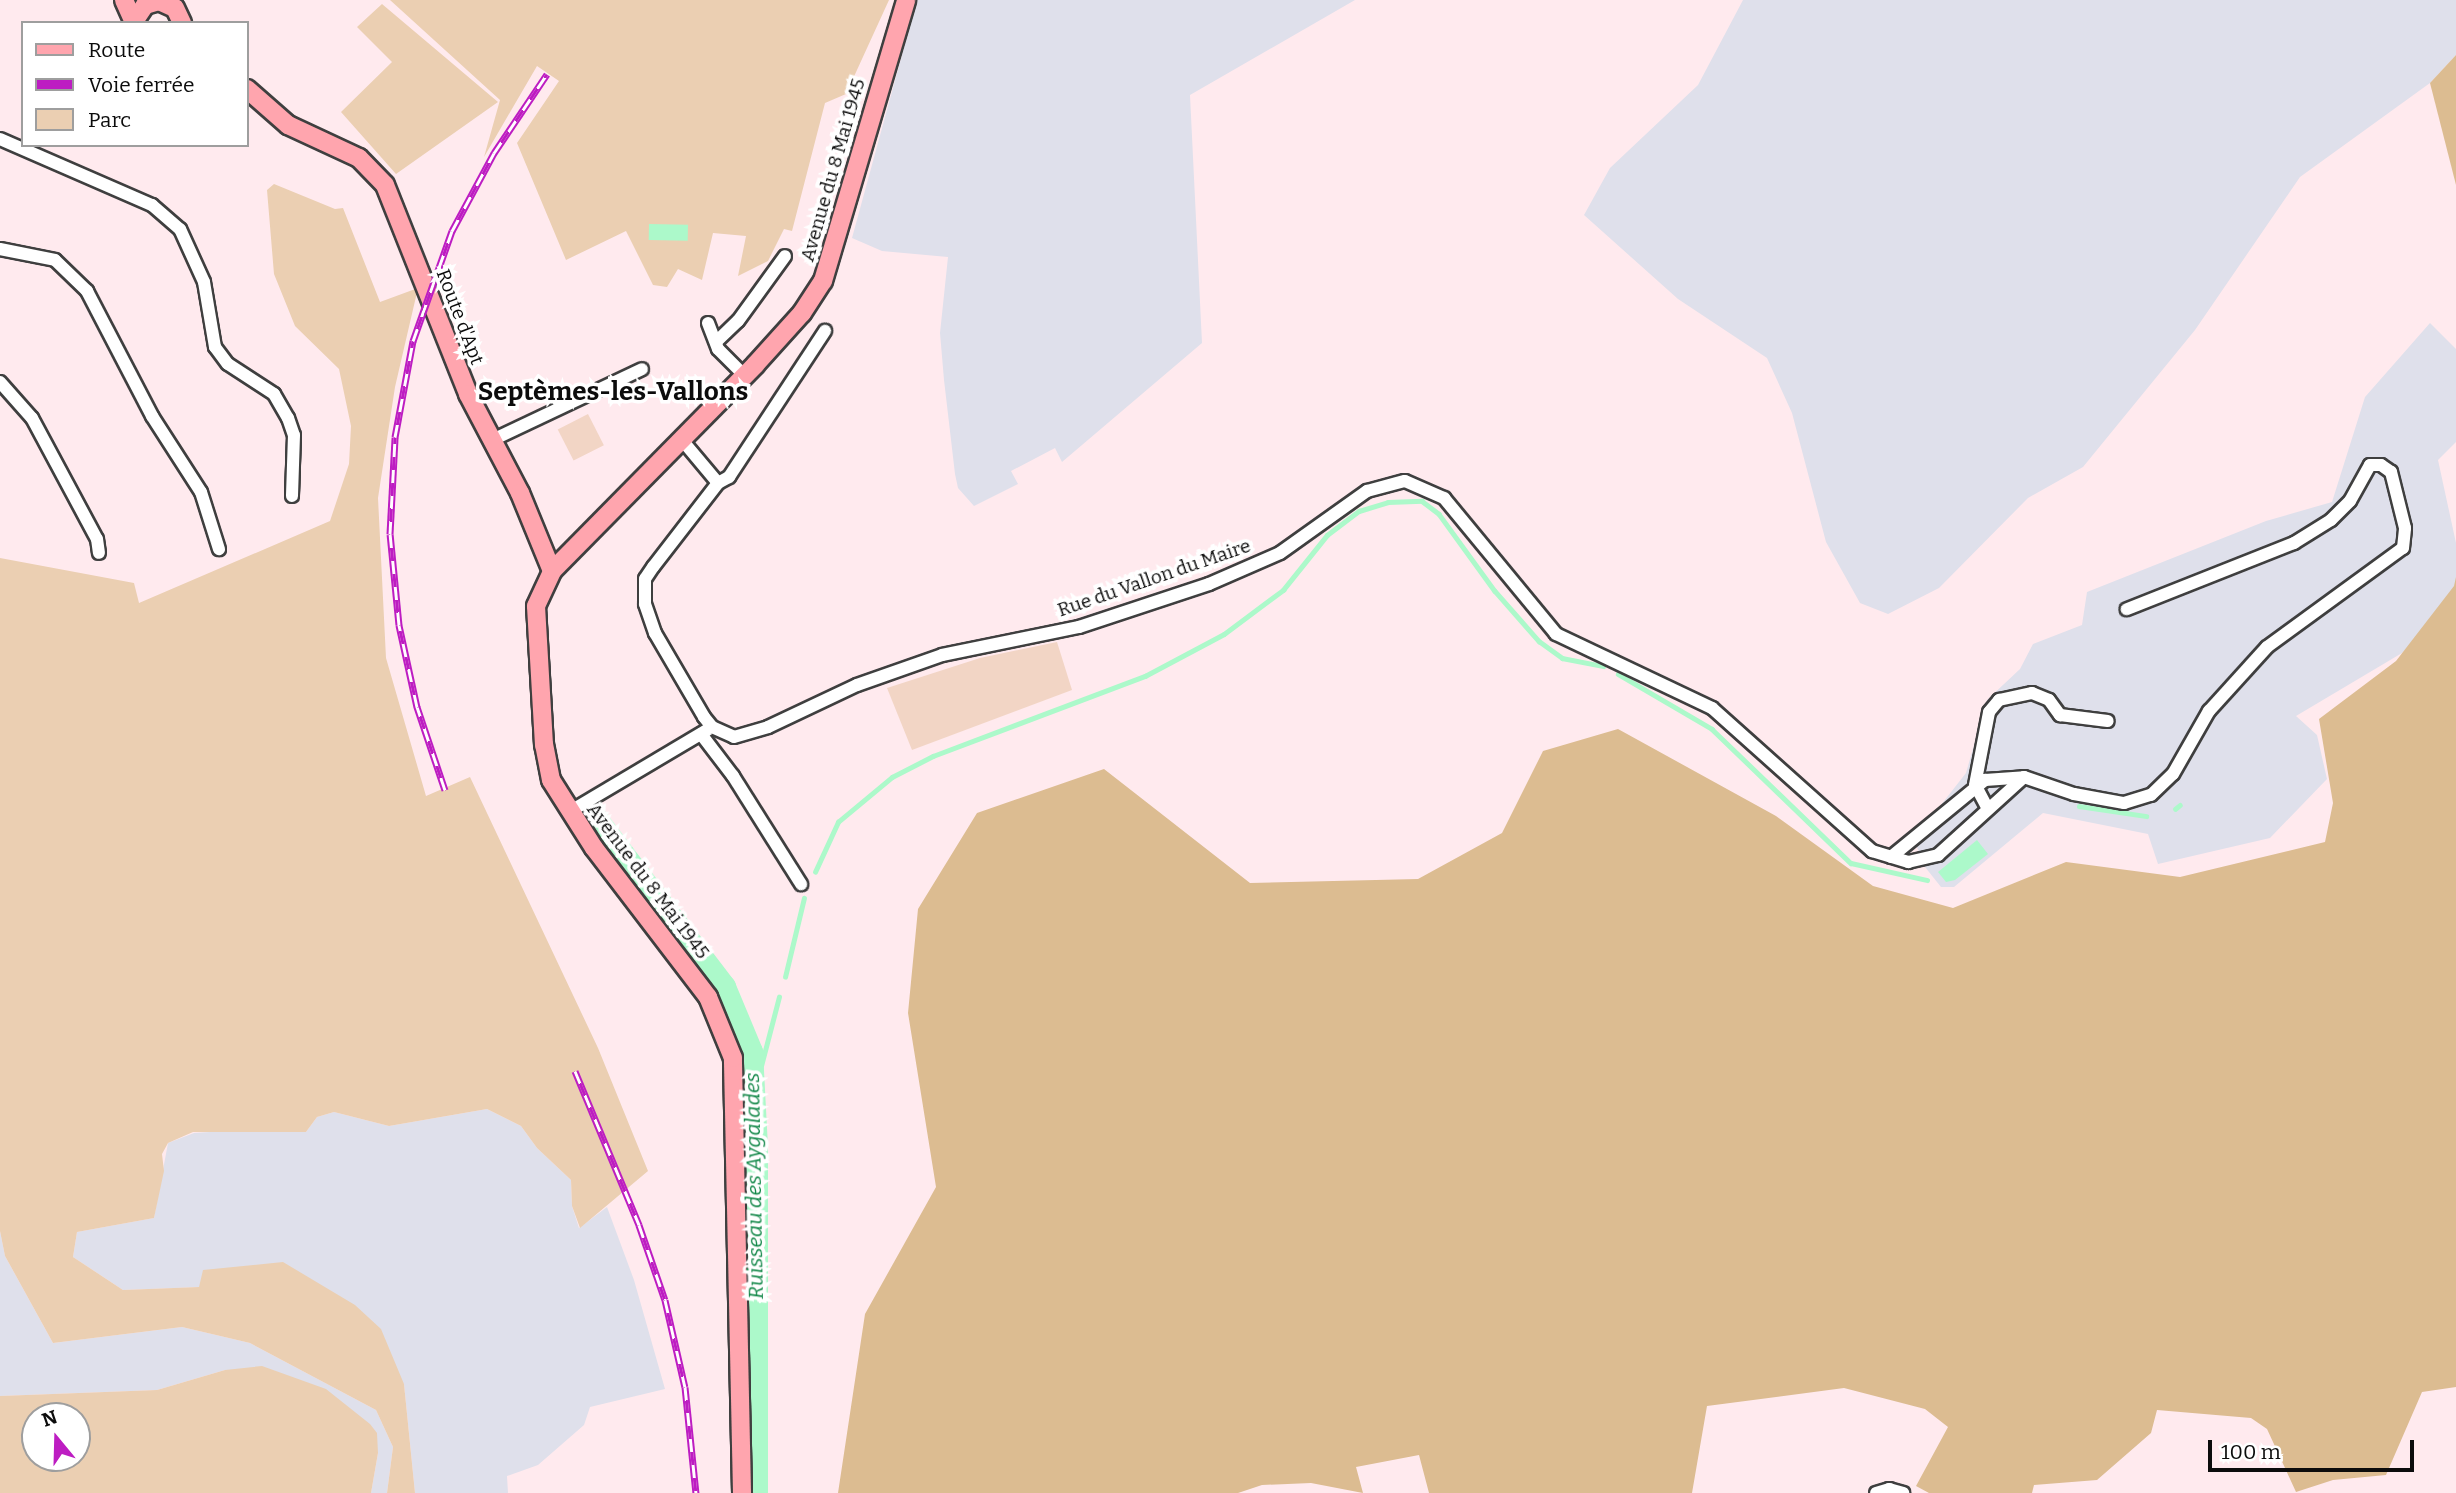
<!DOCTYPE html>
<meta charset="utf-8">
<style>
body{margin:0}
#map{position:relative;width:2456px;height:1493px;overflow:hidden;background:#ffeaee;font-family:Bitter,serif}
div>[style]{position:absolute}
[style*='--x']{left:calc(var(--x)*1px);top:calc(var(--y)*1px);width:calc(var(--w)*1px);rotate:calc(var(--a)*1deg)}
.industrial>*{inset:0;background:#dfe0eb}
.green>*{inset:0;background:#ebcfb2}
.forest>*{inset:0;background:#dcbc91}
.pitch>*{inset:0;background:#f2d5c5;transform-origin:0 0}
.water>*{inset:0;background:#acf9ca;transform-origin:0 0}
.stream>*{height:4.5px;margin:-2.25px;padding:0 2.25px;transform-origin:2.25px;border-radius:2.25px;background:#acf9ca}
.river>*{height:24px;margin:-12px;padding:0 12px;transform-origin:12px;border-radius:12px;background:#acf9ca}
.roads{filter:drop-shadow(2px 0 #3f3f3f) drop-shadow(-2px 0 #3f3f3f) drop-shadow(0 2px #3f3f3f) drop-shadow(0 -2px #3f3f3f)}
.minor>*{height:12px;margin:-6px;padding:0 6px;transform-origin:6px;border-radius:6px;background:#fff}
.secondary>*{height:18px;margin:-9px;padding:0 9px;transform-origin:9px;border-radius:9px;background:#ffa5ae}
.rail>*{height:7px;margin-top:-3.5px;transform-origin:0;background:repeating-linear-gradient(90deg,#fff 0 13px,#bd1dc2 0 26px);box-sizing:border-box;border-block:2px solid #bd1dc2}
span{translate:-50% -50%;white-space:nowrap;text-align:center;line-height:1.15;-webkit-text-stroke:7px #fff;paint-order:stroke}
.street-label{font-size:19px;color:#0c0c0c}
.water-label{font-size:21px;color:#0f8646;font-style:italic}
.district-label{font-size:26px;color:#0c0c0c;font-weight:700}
.legend{position:absolute;left:21px;top:21px;width:228px;height:126px;box-sizing:border-box;background:#fff;border:2px solid #9e9e9e;margin:0;padding:9px 12px;list-style:none;font-size:21px;color:#0c0c0c}
.legend li{display:flex;align-items:center;gap:14px;height:35px}
.legend b{width:35px;border:2px solid #9e9e9e}
.north{position:absolute;left:21px;top:1402px;width:70px;height:70px;box-sizing:border-box;background:#fff;border:2px solid #9e9e9e;border-radius:50%;rotate:341deg;font-size:19px;font-weight:700;line-height:28px;text-align:center;color:#0c0c0c}
.north::after{content:'';display:block;margin:auto;width:24px;height:32px;background:#bd1dc2;clip-path:polygon(50% 0,100% 100%,50% 72%,0 100%)}
.scale{position:absolute;left:2208px;top:1440px;width:206px;height:32px;box-sizing:border-box;border:4px solid #0c0c0c;border-top:0;padding-left:9px;font-size:21px;line-height:24px;white-space:nowrap;color:#0c0c0c;-webkit-text-stroke:5px #fff;paint-order:stroke}
</style>
<div id="map">
<div class="industrial">
<i style="clip-path:polygon(917px 0,1355px 0,1190px 95px,1202px 343px,1062px 462px,1055px 448px,1011px 471px,1018px 484px,974px 506px,958px 488px,955px 474px,944px 380px,940px 333px,948px 257px,882px 251px,852px 238px)"></i>
<i style="clip-path:polygon(1743px 0,2456px 0,2456px 55px,2430px 83px,2300px 177px,2195px 330px,2083px 467px,2028px 498px,1939px 588px,1888px 614px,1860px 603px,1826px 542px,1792px 413px,1767px 358px,1678px 299px,1584px 215px,1610px 168px,1698px 85px)"></i>
<i style="clip-path:polygon(2430px 323px,2456px 349px,2456px 442px,2438px 460px,2456px 543px,2456px 581px,2450px 604px,2402px 653px,2296px 716px,2317px 735px,2327px 779px,2270px 838px,2158px 864px,2148px 834px,2043px 813px,1954px 887px,1941px 887px,1925px 867px,1912px 835px,1926px 824px,1966px 773px,1987px 700px,2020px 669px,2033px 644px,2082px 625px,2087px 592px,2266px 521px,2332px 502px,2365px 397px)"></i>
<i style="clip-path:polygon(487px 1109px,521px 1126px,537px 1148px,571px 1180px,572px 1206px,579px 1228px,607px 1207px,634px 1280px,665px 1389px,590px 1407px,584px 1425px,538px 1465px,507px 1476px,508px 1493px,415px 1493px,404px 1384px,200px 1287px,123px 1290px,73px 1257px,77px 1232px,154px 1218px,168px 1143px,194px 1133px,257px 1129px,306px 1132px,317px 1117px,334px 1112px,389px 1126px)"></i>
<i style="clip-path:polygon(0 1231px,5px 1256px,53px 1343px,182px 1327px,250px 1343px,376px 1410px,393px 1447px,387px 1493px,371px 1493px,378px 1453px,225px 1370px,157px 1390px,0 1396px)"></i>
</div>
<div class="green">
<i style="clip-path:polygon(390px 0,889px 0,846px 94px,825px 103px,792px 231px,784px 229px,768px 261px,738px 276px,746px 236px,713px 233px,702px 280px,678px 269px,667px 287px,653px 285px,626px 231px,566px 260px,517px 143px,559px 81px,537px 66px,484px 157px,500px 100px)"></i>
<i style="clip-path:polygon(382px 4px,498px 102px,396px 174px,341px 112px,392px 62px,357px 27px)"></i>
<i style="clip-path:polygon(274px 184px,335px 209px,343px 208px,380px 302px,418px 288px,395px 387px,378px 498px,386px 658px,426px 796px,470px 777px,598px 1048px,648px 1171px,580px 1228px,572px 1206px,571px 1180px,537px 1148px,521px 1126px,487px 1109px,389px 1126px,334px 1112px,317px 1117px,306px 1132px,193px 1132px,168px 1143px,162px 1154px,164px 1171px,154px 1218px,77px 1232px,73px 1257px,123px 1290px,199px 1287px,203px 1270px,283px 1262px,355px 1305px,381px 1329px,404px 1384px,415px 1493px,387px 1493px,393px 1447px,376px 1410px,250px 1343px,182px 1327px,53px 1343px,5px 1256px,0 1231px,0 558px,134px 583px,139px 603px,330px 521px,349px 464px,351px 426px,339px 369px,295px 326px,274px 274px,267px 190px)"></i>
<i style="clip-path:polygon(evenodd,262px 1366px,326px 1389px,370px 1424px,377px 1433px,378px 1453px,371px 1493px,0 1493px,0 1396px,157px 1390px,225px 1370px,262px 1366px,77px 1416px,77px 1458px,35px 1458px,35px 1416px,77px 1416px)"></i>
</div>
<div class="forest">
<i style="clip-path:polygon(2456px 55px,2456px 185px,2430px 83px)"></i>
<i style="clip-path:polygon(2456px 577px,2456px 1387px,2422px 1392px,2386px 1475px,2333px 1480px,2296px 1492px,2267px 1429px,2251px 1418px,2157px 1410px,2151px 1433px,2097px 1480px,2034px 1485px,2032px 1493px,1929px 1493px,1916px 1486px,1948px 1427px,1925px 1409px,1844px 1388px,1707px 1406px,1692px 1493px,1429px 1493px,1419px 1455px,1356px 1467px,1363px 1493px,1311px 1483px,1262px 1485px,1238px 1493px,838px 1493px,865px 1314px,936px 1187px,908px 1013px,918px 909px,977px 813px,1104px 769px,1250px 883px,1418px 879px,1502px 833px,1543px 751px,1618px 729px,1776px 816px,1873px 886px,1953px 908px,2066px 862px,2180px 877px,2325px 842px,2333px 803px,2319px 719px,2396px 661px,2454px 586px)"></i>
</div>
<div class="pitch">
<i style="left:588px;top:414px;width:35px;height:34px;rotate:63deg"></i>
<i style="clip-path:polygon(1057px 642px,1072px 690px,912px 750px,887px 688px,980px 658px)"></i>
</div>
<div class="water">
<i style="left:649px;top:224px;width:39px;height:16px;rotate:1deg"></i>
<i style="clip-path:polygon(1977px 840px,1988px 854px,1955px 880px,1946px 882px,1938px 872px)"></i>
</div>
<div class="stream">
<i style="--x:1618;--y:674;--w:109;--a:30.3"></i>
<i style="--x:1712;--y:729;--w:193;--a:44"></i>
<i style="--x:1851;--y:863;--w:78;--a:12.6"></i>
<i style="--x:2079;--y:806;--w:68;--a:8.5"></i>
<i style="--x:2175;--y:809;--w:6;--a:-39"></i>
<i style="--x:815;--y:872;--w:55;--a:-65.3"></i>
<i style="--x:838;--y:822;--w:70;--a:-39.8"></i>
<i style="--x:892;--y:777;--w:46;--a:-27.1"></i>
<i style="--x:933;--y:756;--w:227;--a:-20.7"></i>
<i style="--x:1145;--y:676;--w:89;--a:-28"></i>
<i style="--x:1224;--y:634;--w:74;--a:-36.7"></i>
<i style="--x:1283;--y:590;--w:70;--a:-51.3"></i>
<i style="--x:1327;--y:535;--w:40;--a:-37"></i>
<i style="--x:1359;--y:511;--w:30;--a:-17"></i>
<i style="--x:1388;--y:502;--w:34;--a:-2"></i>
<i style="--x:1422;--y:501;--w:21;--a:37"></i>
<i style="--x:1439;--y:514;--w:95;--a:54"></i>
<i style="--x:1495;--y:591;--w:67;--a:48.7"></i>
<i style="--x:1539;--y:641;--w:29;--a:36"></i>
<i style="--x:1562;--y:658;--w:42;--a:11"></i>
<i style="--x:785;--y:977;--w:81;--a:-76.5"></i>
<i style="--x:755;--y:1089;--w:95;--a:-75.4"></i>
</div>
<div class="river">
<i style="--x:586;--y:806;--w:228;--a:52.7"></i>
<i style="--x:724;--y:987;--w:70;--a:67.4"></i>
<i style="--x:751;--y:1052;--w:95;--a:87"></i>
<i style="--x:756;--y:1147;--w:346;--a:90"></i>
</div>
<div class="roads">
<div class="minor">
<i style="--x:0;--y:139;--w:166;--a:23.5"></i>
<i style="--x:152;--y:205;--w:37;--a:41"></i>
<i style="--x:180;--y:229;--w:58;--a:65.6"></i>
<i style="--x:204;--y:282;--w:66;--a:80.4"></i>
<i style="--x:215;--y:347;--w:21;--a:53"></i>
<i style="--x:228;--y:364;--w:55;--a:33.1"></i>
<i style="--x:274;--y:394;--w:28;--a:60"></i>
<i style="--x:288;--y:418;--w:18;--a:71"></i>
<i style="--x:294;--y:435;--w:61;--a:91.9"></i>
<i style="--x:0;--y:249;--w:56;--a:11.3"></i>
<i style="--x:55;--y:260;--w:45;--a:44.1"></i>
<i style="--x:87;--y:291;--w:141;--a:62.5"></i>
<i style="--x:152;--y:416;--w:90;--a:57.2"></i>
<i style="--x:201;--y:492;--w:60;--a:72.5"></i>
<i style="--x:708;--y:323;--w:28;--a:69"></i>
<i style="--x:718;--y:349;--w:38;--a:45"></i>
<i style="--x:717;--y:341;--w:29;--a:-44"></i>
<i style="--x:738;--y:321;--w:80;--a:-54.1"></i>
<i style="--x:0;--y:382;--w:48;--a:48.4"></i>
<i style="--x:32;--y:418;--w:137;--a:61.8"></i>
<i style="--x:97;--y:539;--w:14;--a:82"></i>
<i style="--x:682;--y:440;--w:56;--a:50.1"></i>
<i style="--x:718;--y:483;--w:106;--a:127.7"></i>
<i style="--x:653;--y:567;--w:14;--a:124"></i>
<i style="--x:645;--y:579;--w:25;--a:90"></i>
<i style="--x:645;--y:604;--w:31;--a:71"></i>
<i style="--x:655;--y:633;--w:97;--a:59.7"></i>
<i style="--x:704;--y:717;--w:13;--a:51"></i>
<i style="--x:712;--y:727;--w:24;--a:24"></i>
<i style="--x:734;--y:737;--w:35;--a:-16"></i>
<i style="--x:768;--y:727;--w:98;--a:-25.3"></i>
<i style="--x:857;--y:685;--w:90;--a:-19.4"></i>
<i style="--x:942;--y:655;--w:140;--a:-11.6"></i>
<i style="--x:1079;--y:627;--w:137;--a:-18.3"></i>
<i style="--x:1209;--y:584;--w:77;--a:-23.6"></i>
<i style="--x:1280;--y:553;--w:107;--a:-35.5"></i>
<i style="--x:1367;--y:491;--w:39;--a:-15"></i>
<i style="--x:1405;--y:481;--w:43;--a:23.6"></i>
<i style="--x:1444;--y:498;--w:176;--a:50.5"></i>
<i style="--x:1556;--y:634;--w:173;--a:25.4"></i>
<i style="--x:1712;--y:708;--w:215;--a:41.8"></i>
<i style="--x:1872;--y:851;--w:38;--a:17"></i>
<i style="--x:1908;--y:862;--w:31;--a:-13"></i>
<i style="--x:1938;--y:855;--w:116;--a:-42.2"></i>
<i style="--x:490;--y:441;--w:168;--a:-25.3"></i>
<i style="--x:718;--y:483;--w:13;--a:-29"></i>
<i style="--x:729;--y:477;--w:175;--a:-56.7"></i>
<i style="--x:701;--y:734;--w:53;--a:52.7"></i>
<i style="--x:733;--y:776;--w:128;--a:57.8"></i>
<i style="--x:1988;--y:809;--w:27;--a:-118"></i>
<i style="--x:1975;--y:785;--w:74;--a:-79.1"></i>
<i style="--x:1989;--y:712;--w:16;--a:-50"></i>
<i style="--x:1999;--y:700;--w:34;--a:-12"></i>
<i style="--x:2032;--y:693;--w:18;--a:22"></i>
<i style="--x:2049;--y:700;--w:19;--a:54"></i>
<i style="--x:2060;--y:715;--w:48;--a:7.1"></i>
<i style="--x:569;--y:812;--w:161;--a:-30.7"></i>
<i style="--x:1891;--y:857;--w:122;--a:-39.3"></i>
<i style="--x:1985;--y:780;--w:39;--a:-4"></i>
<i style="--x:2024;--y:777;--w:53;--a:18.8"></i>
<i style="--x:2074;--y:794;--w:51;--a:10.2"></i>
<i style="--x:2124;--y:803;--w:28;--a:-17"></i>
<i style="--x:2151;--y:795;--w:30;--a:-44"></i>
<i style="--x:2173;--y:774;--w:73;--a:-60.3"></i>
<i style="--x:2209;--y:711;--w:86;--a:-47.8"></i>
<i style="--x:2267;--y:647;--w:168;--a:-36.1"></i>
<i style="--x:2403;--y:548;--w:20;--a:-84"></i>
<i style="--x:2405;--y:528;--w:58;--a:-104"></i>
<i style="--x:2391;--y:472;--w:12;--a:-145"></i>
<i style="--x:2381;--y:465;--w:11;--a:180"></i>
<i style="--x:2370;--y:465;--w:41;--a:119.1"></i>
<i style="--x:2350;--y:501;--w:27;--a:135"></i>
<i style="--x:2331;--y:520;--w:44;--a:148.1"></i>
<i style="--x:2294;--y:543;--w:180;--a:158.4"></i>
<i style="--x:1876;--y:1493;--w:14;--a:-17"></i>
<i style="--x:1889;--y:1489;--w:15;--a:16"></i>
</div>
<div class="secondary">
<i style="--x:124;--y:0;--w:22;--a:66"></i>
<i style="--x:133;--y:23;--w:22;--a:-56"></i>
<i style="--x:145;--y:5;--w:15;--a:-16"></i>
<i style="--x:159;--y:1;--w:17;--a:24"></i>
<i style="--x:175;--y:8;--w:17;--a:65"></i>
<i style="--x:247;--y:89;--w:55;--a:41.3"></i>
<i style="--x:288;--y:125;--w:78;--a:24.9"></i>
<i style="--x:359;--y:158;--w:37;--a:46"></i>
<i style="--x:385;--y:185;--w:225;--a:68.3"></i>
<i style="--x:468;--y:394;--w:112;--a:62.3"></i>
<i style="--x:520;--y:493;--w:84;--a:67.7"></i>
<i style="--x:742;--y:1493;--w:435;--a:-91.2"></i>
<i style="--x:733;--y:1058;--w:66;--a:-112.3"></i>
<i style="--x:708;--y:997;--w:188;--a:-127.4"></i>
<i style="--x:594;--y:848;--w:80;--a:-122.3"></i>
<i style="--x:551;--y:780;--w:36;--a:-101"></i>
<i style="--x:544;--y:745;--w:139;--a:-93.3"></i>
<i style="--x:536;--y:606;--w:38;--a:-65"></i>
<i style="--x:552;--y:571;--w:289;--a:-45.4"></i>
<i style="--x:755;--y:365;--w:70;--a:-47.9"></i>
<i style="--x:802;--y:313;--w:38;--a:-57"></i>
<i style="--x:823;--y:281;--w:293;--a:-73.5"></i>
</div>
</div>
<div class="rail">
<i style="--x:445;--y:790;--w:88;--a:-108.6"></i>
<i style="--x:417;--y:707;--w:84;--a:-102.4"></i>
<i style="--x:399;--y:625;--w:91;--a:-95.6"></i>
<i style="--x:390;--y:534;--w:97;--a:-87"></i>
<i style="--x:395;--y:437;--w:98;--a:-79.4"></i>
<i style="--x:413;--y:341;--w:117;--a:-70.5"></i>
<i style="--x:452;--y:231;--w:89;--a:-61.7"></i>
<i style="--x:494;--y:153;--w:95;--a:-56.1"></i>
<i style="--x:575;--y:1071;--w:167;--a:67.4"></i>
<i style="--x:639;--y:1225;--w:79;--a:70.9"></i>
<i style="--x:665;--y:1300;--w:89;--a:77.1"></i>
<i style="--x:685;--y:1387;--w:107;--a:84.1"></i>
</div>
<div class="street-label">
<span style="left:833px;top:170px;rotate:-74deg">Avenue du 8 Mai 1945</span>
<span style="left:460px;top:317px;rotate:69deg">Route d'Apt</span>
<span style="left:1154px;top:578px;rotate:-19deg">Rue du Vallon du Maire</span>
<span style="left:648px;top:881px;rotate:53deg">Avenue du 8 Mai 1945</span>
</div>
<div class="water-label">
<span style="left:754px;top:1186px;rotate:-91deg">Ruisseau des Aygalades</span>
</div>
<div class="district-label">
<span style="left:613px;top:392px">Septèmes-les-Vallons</span>
</div>
<ul class="legend">
<li><b style="height:9px;background:#ffa5ae"></b>Route</li>
<li><b style="height:9px;background:#bd1dc2"></b>Voie ferrée</li>
<li><b style="height:19px;background:#ebcfb2"></b>Parc</li>
</ul>
<div class="north">N</div>
<div class="scale">100 m</div>
</div>
